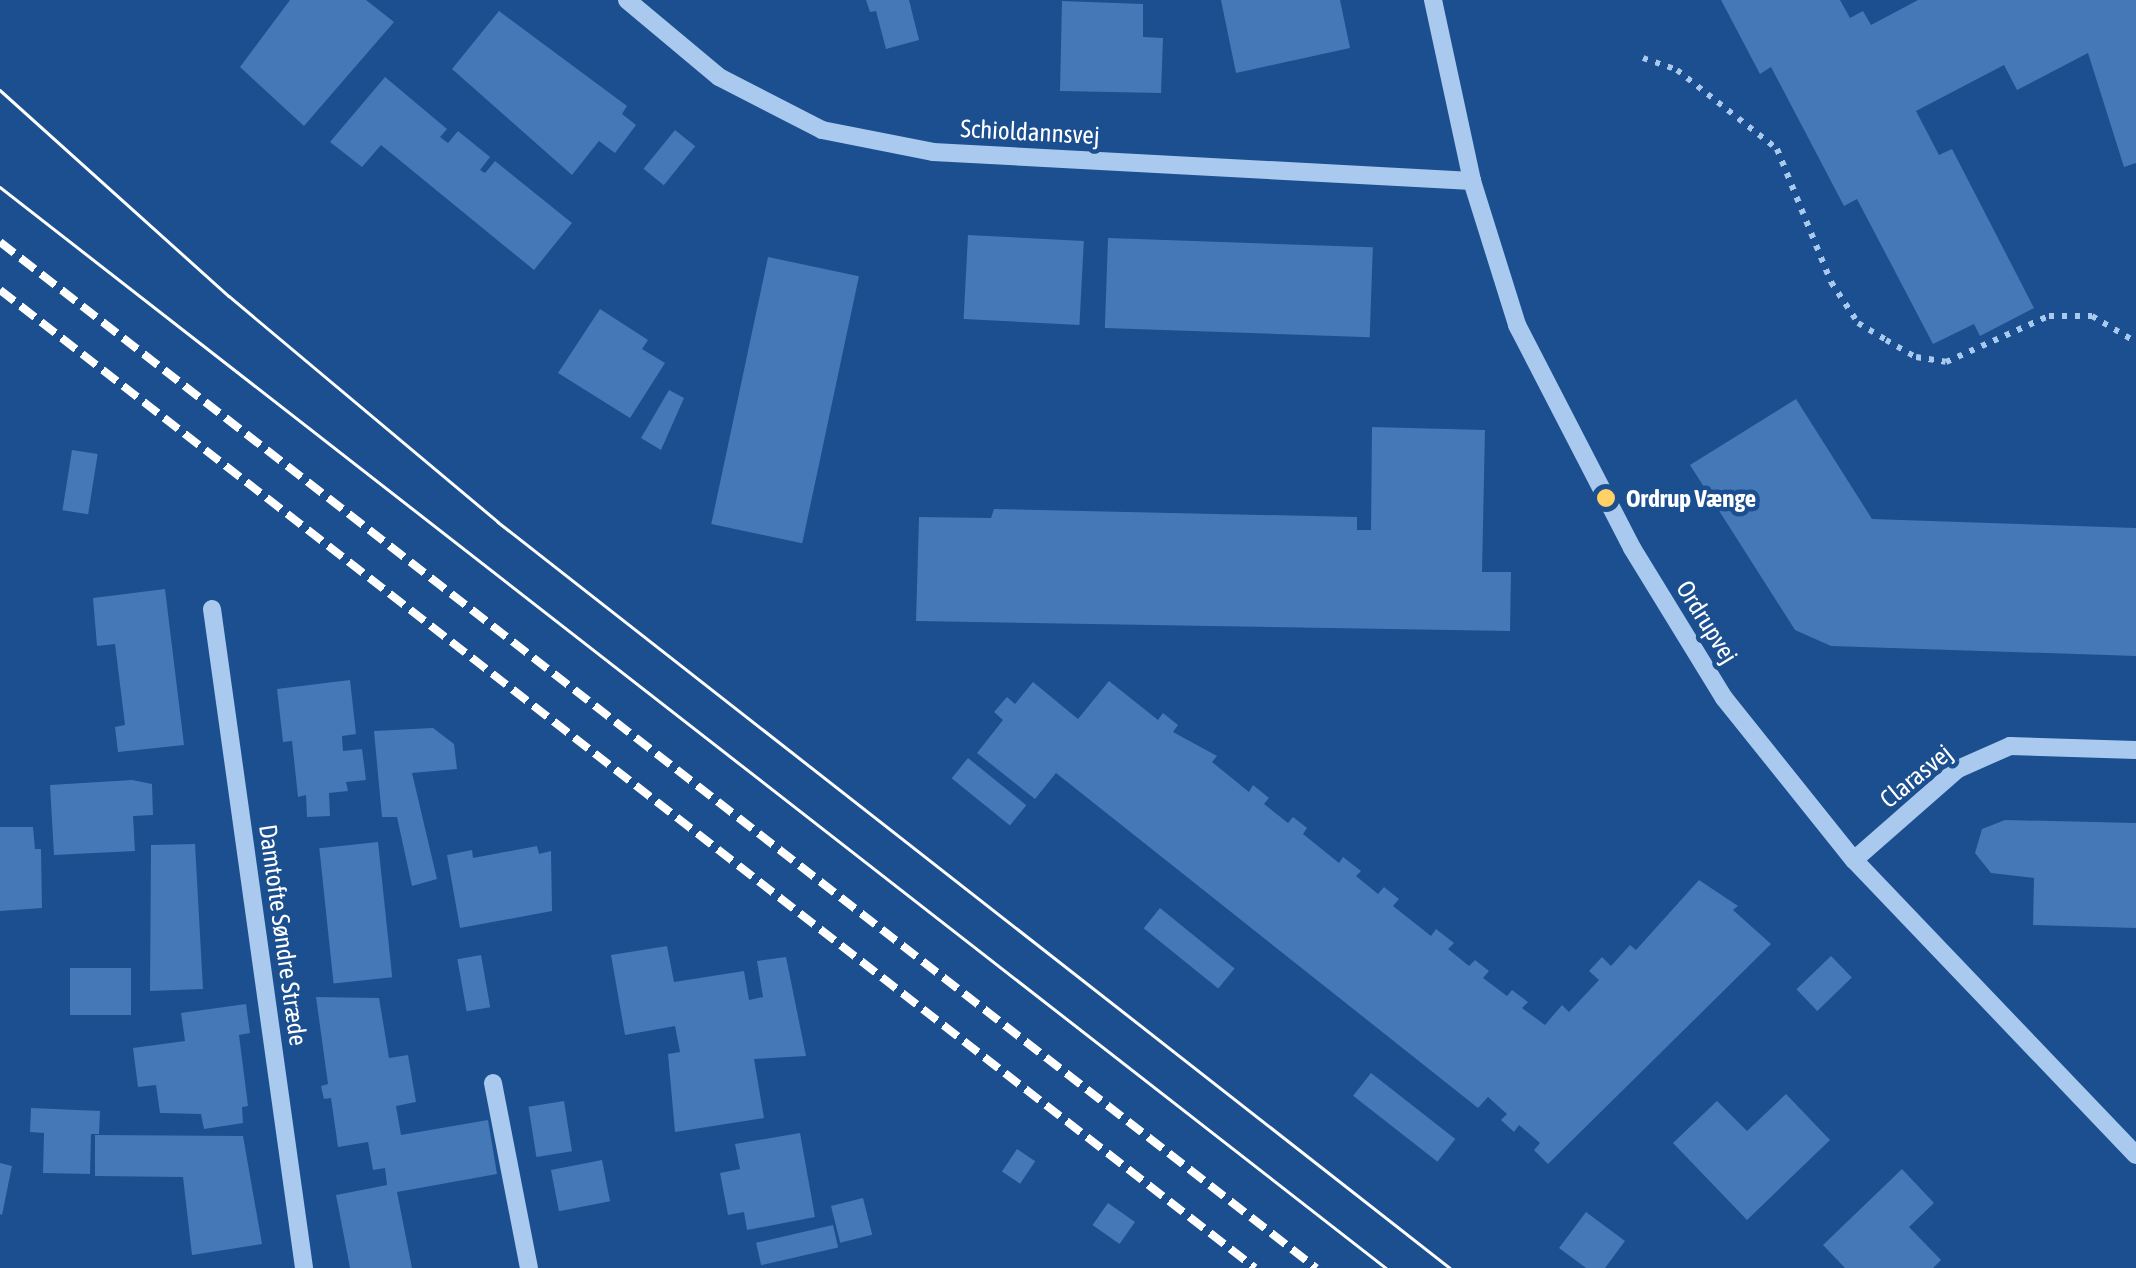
<!DOCTYPE html>
<meta charset="utf-8">
<style>
body{margin:0}
#map{position:relative;width:2136px;height:1268px;overflow:hidden;background:#1b4f8f;font-family:"Asap Condensed",sans-serif}
div>[style]{position:absolute}
[style*='--x']{left:calc(var(--x)*1px);top:calc(var(--y)*1px);width:calc(var(--w)*1px);rotate:calc(var(--a)*1deg)}
.building>*{inset:0;background:#4478b7;transform-origin:0 0}
.path>*{height:6px;margin-top:-3px;transform-origin:0;background:repeating-linear-gradient(90deg,#a9c9ee 0 5px,transparent 0 13px)}
.minor>*{height:18px;margin:-9px;padding:0 9px;transform-origin:9px;border-radius:9px;background:#a9c9ee}
.tram>*{height:2.5px;margin:-1.25px;padding:0 1.25px;transform-origin:1.25px;border-radius:1.25px;background:#fff}
.rail>*{height:8px;margin-top:-4px;transform-origin:0;background:repeating-linear-gradient(90deg,#fff 0 18px,transparent 0 26px)}
.dots>*{width:28px;height:28px;translate:-50% -50%;box-sizing:border-box;border:5px solid #1b4f8f;border-radius:50%}
span{translate:-50% -50%;white-space:nowrap;text-align:center;line-height:1.15;-webkit-text-stroke:9px #1b4f8f;paint-order:stroke}
.street-label{font-size:25px;color:#fff}
.poi-label{font-size:25px;color:#fff;font-weight:700}
.left{translate:0 -50%;text-align:left}
</style>
<div id="map">
<div class="building">
<i style="clip-path:polygon(290px 0,366px 0,394px 22px,304px 126px,240px 67px)"></i>
<i style="clip-path:polygon(866px 0,909px 0,919px 40px,886px 49px,876px 11px,870px 12px)"></i>
<i style="clip-path:polygon(1221px 0,1340px 0,1350px 48px,1236px 73px)"></i>
<i style="clip-path:polygon(1721px 0,1840px 0,1850px 18px,1863px 11px,1871px 25px,1918px 0,2136px 0,2136px 163px,2124px 167px,2088px 53px,2017px 90px,2004px 65px,1916px 111px,1939px 155px,1952px 149px,2034px 308px,1980px 336px,1974px 324px,1933px 344px,1857px 199px,1844px 206px,1771px 67px,1760px 74px)"></i>
<i style="clip-path:polygon(1062px 1px,1143px 4px,1143px 37px,1163px 38px,1161px 93px,1060px 91px)"></i>
<i style="clip-path:polygon(499px 11px,627px 106px,622px 114px,636px 125px,615px 153px,599px 141px,572px 175px,452px 69px)"></i>
<i style="clip-path:polygon(385px 77px,447px 129px,440px 137px,448px 143px,458px 131px,490px 157px,480px 170px,485px 173px,495px 161px,572px 223px,534px 270px,381px 145px,362px 167px,330px 142px)"></i>
<i style="left:675px;top:130px;width:26px;height:50px;rotate:39deg"></i>
<i style="left:968px;top:235px;width:116px;height:84px;rotate:3deg"></i>
<i style="left:1108px;top:238px;width:265px;height:90px;rotate:2deg"></i>
<i style="left:768px;top:257px;width:93px;height:273px;rotate:12deg"></i>
<i style="clip-path:polygon(600px 309px,648px 340px,642px 349px,665px 363px,630px 418px,558px 373px)"></i>
<i style="clip-path:polygon(669px 390px,684px 398px,661px 450px,641px 438px)"></i>
<i style="clip-path:polygon(1796px 399px,1872px 519px,2136px 528px,2136px 656px,1831px 646px,1795px 630px,1690px 465px)"></i>
<i style="clip-path:polygon(1372px 427px,1485px 430px,1482px 572px,1511px 572px,1510px 631px,916px 621px,919px 517px,991px 518px,994px 509px,1357px 517px,1357px 530px,1371px 530px)"></i>
<i style="left:72px;top:450px;width:26px;height:61px;rotate:9deg"></i>
<i style="clip-path:polygon(165px 589px,184px 745px,118px 752px,115px 727px,125px 725px,115px 644px,97px 646px,93px 598px)"></i>
<i style="clip-path:polygon(350px 680px,356px 734px,342px 736px,343px 751px,362px 749px,366px 780px,346px 782px,348px 791px,329px 793px,330px 816px,307px 817px,306px 795px,298px 797px,292px 741px,283px 742px,277px 689px)"></i>
<i style="clip-path:polygon(1109px 681px,1158px 720px,1163px 713px,1178px 725px,1173px 732px,1217px 756px,1212px 762px,1249px 792px,1253px 785px,1269px 798px,1264px 804px,1288px 823px,1293px 817px,1307px 828px,1303px 834px,1339px 863px,1343px 857px,1361px 871px,1356px 876px,1378px 894px,1384px 887px,1399px 899px,1393px 906px,1431px 936px,1436px 929px,1454px 943px,1448px 949px,1469px 966px,1475px 960px,1489px 971px,1483px 978px,1507px 996px,1512px 990px,1528px 1002px,1522px 1008px,1545px 1025px,1562px 1005px,1569px 1012px,1599px 980px,1589px 971px,1602px 957px,1611px 966px,1630px 945px,1636px 950px,1699px 880px,1738px 906px,1733px 910px,1771px 944px,1548px 1164px,1534px 1150px,1540px 1143px,1519px 1125px,1514px 1132px,1501px 1120px,1507px 1114px,1488px 1097px,1478px 1108px,1056px 773px,1035px 799px,977px 753px,1003px 720px,994px 712px,1007px 697px,1015px 704px,1033px 682px,1078px 719px)"></i>
<i style="clip-path:polygon(433px 728px,454px 744px,457px 769px,412px 773px,437px 879px,412px 886px,397px 817px,382px 817px,374px 731px)"></i>
<i style="left:968px;top:758px;width:75px;height:26px;rotate:39deg"></i>
<i style="clip-path:polygon(132px 780px,152px 784px,153px 815px,133px 816px,135px 851px,54px 855px,50px 785px)"></i>
<i style="clip-path:polygon(2005px 820px,2136px 823px,2136px 928px,2033px 925px,2034px 878px,1991px 873px,1975px 853px,1982px 829px)"></i>
<i style="clip-path:polygon(0 827px,33px 827px,35px 849px,41px 849px,42px 908px,0 911px)"></i>
<i style="left:378px;top:842px;width:136px;height:59px;rotate:84deg"></i>
<i style="clip-path:polygon(195px 844px,203px 989px,150px 991px,151px 845px)"></i>
<i style="clip-path:polygon(537px 846px,539px 854px,551px 851px,552px 911px,460px 928px,447px 855px,472px 850px,473px 858px)"></i>
<i style="left:1160px;top:908px;width:96px;height:26px;rotate:39deg"></i>
<i style="clip-path:polygon(667px 946px,674px 982px,744px 971px,749px 1000px,763px 997px,757px 961px,786px 957px,806px 1056px,754px 1059px,764px 1118px,675px 1132px,668px 1054px,680px 1052px,675px 1026px,625px 1035px,611px 955px)"></i>
<i style="left:481px;top:955px;width:53px;height:24px;rotate:80deg"></i>
<i style="left:1831px;top:956px;width:30px;height:48px;rotate:46deg"></i>
<i style="left:70px;top:968px;width:61px;height:47px"></i>
<i style="clip-path:polygon(316px 997px,379px 998px,389px 1058px,408px 1055px,416px 1102px,396px 1106px,401px 1135px,488px 1120px,497px 1174px,397px 1192px,412px 1268px,350px 1268px,336px 1195px,387px 1185px,385px 1168px,373px 1170px,368px 1142px,338px 1147px,331px 1098px,324px 1099px,321px 1086px,328px 1084px)"></i>
<i style="clip-path:polygon(246px 1004px,250px 1033px,239px 1035px,248px 1106px,242px 1107px,243px 1123px,204px 1129px,201px 1114px,160px 1113px,156px 1085px,138px 1087px,133px 1048px,185px 1041px,181px 1013px)"></i>
<i style="left:1371px;top:1073px;width:107px;height:29px;rotate:38deg"></i>
<i style="clip-path:polygon(1786px 1094px,1830px 1140px,1747px 1220px,1673px 1143px,1717px 1101px,1747px 1131px)"></i>
<i style="left:564px;top:1101px;width:51px;height:36px;rotate:81deg"></i>
<i style="clip-path:polygon(31px 1108px,100px 1111px,99px 1134px,91px 1134px,90px 1174px,43px 1173px,44px 1133px,30px 1132px)"></i>
<i style="clip-path:polygon(800px 1133px,815px 1217px,747px 1230px,744px 1212px,728px 1215px,720px 1173px,740px 1169px,735px 1144px)"></i>
<i style="clip-path:polygon(95px 1135px,243px 1136px,262px 1244px,192px 1255px,183px 1177px,95px 1176px)"></i>
<i style="left:1017px;top:1149px;width:22px;height:27px;rotate:34deg"></i>
<i style="left:602px;top:1160px;width:42px;height:52px;rotate:79deg"></i>
<i style="clip-path:polygon(0 1163px,12px 1166px,2px 1215px,0 1214px)"></i>
<i style="clip-path:polygon(1902px 1169px,1934px 1203px,1909px 1227px,1941px 1260px,1933px 1268px,1845px 1268px,1823px 1245px)"></i>
<i style="left:863px;top:1198px;width:38px;height:33px;rotate:76deg"></i>
<i style="left:1108px;top:1203px;width:33px;height:27px;rotate:35deg"></i>
<i style="clip-path:polygon(1586px 1212px,1625px 1241px,1605px 1268px,1586px 1268px,1559px 1248px)"></i>
<i style="left:833px;top:1225px;width:23px;height:79px;rotate:77deg"></i>
</div>
<div class="path">
<i style="--x:1643;--y:58;--w:36;--a:19"></i>
<i style="--x:1677;--y:70;--w:127;--a:38.3"></i>
<i style="--x:1777;--y:149;--w:144;--a:67.9"></i>
<i style="--x:1831;--y:282;--w:49;--a:56.6"></i>
<i style="--x:1858;--y:323;--w:33;--a:31"></i>
<i style="--x:1886;--y:340;--w:34;--a:30"></i>
<i style="--x:1916;--y:357;--w:30;--a:9"></i>
<i style="--x:1946;--y:362;--w:113;--a:-24.1"></i>
<i style="--x:2049;--y:316;--w:43;--a:0"></i>
<i style="--x:2092;--y:316;--w:51;--a:30.6"></i>
</div>
<div class="minor">
<i style="--x:627;--y:0;--w:120;--a:39.9"></i>
<i style="--x:719;--y:77;--w:116;--a:27.2"></i>
<i style="--x:822;--y:130;--w:113;--a:11.2"></i>
<i style="--x:933;--y:152;--w:540;--a:3.08"></i>
<i style="--x:1433;--y:0;--w:185;--a:77.8"></i>
<i style="--x:1472;--y:181;--w:151;--a:72.6"></i>
<i style="--x:1517;--y:325;--w:251;--a:62.7"></i>
<i style="--x:1632;--y:548;--w:176;--a:58.5"></i>
<i style="--x:1724;--y:698;--w:208;--a:51.3"></i>
<i style="--x:1854;--y:860;--w:408;--a:46.3"></i>
<i style="--x:212;--y:609;--w:665;--a:82.05"></i>
<i style="--x:1854;--y:860;--w:138;--a:-41.2"></i>
<i style="--x:1958;--y:769;--w:57;--a:-23.9"></i>
<i style="--x:2010;--y:746;--w:126;--a:1.8"></i>
<i style="--x:493;--y:1083;--w:188;--a:79"></i>
</div>
<div class="tram">
<i style="--x:0;--y:90;--w:308;--a:42"></i>
<i style="--x:229;--y:296;--w:351;--a:40"></i>
<i style="--x:498;--y:522;--w:1209;--a:38.08"></i>
<i style="--x:0;--y:187;--w:1758;--a:37.95"></i>
</div>
<div class="rail">
<i style="--x:0;--y:242;--w:1669;--a:37.94"></i>
<i style="--x:0;--y:290;--w:1591;--a:37.93"></i>
</div>
<div class="dots">
<i style="left:1606px;top:498px;background:#ffd166"></i>
</div>
<div class="street-label">
<span style="left:1030px;top:132px;rotate:3deg">Schioldannsvej</span>
<span style="left:1707px;top:622px;rotate:58deg">Ordrupvej</span>
<span style="left:1916px;top:776px;rotate:-39deg">Clarasvej</span>
<span style="left:283px;top:935px;rotate:82deg">Damtofte Søndre Stræde</span>
</div>
<div class="poi-label">
<span class="left" style="left:1626px;top:498px">Ordrup Vænge</span>
</div>
</div>
